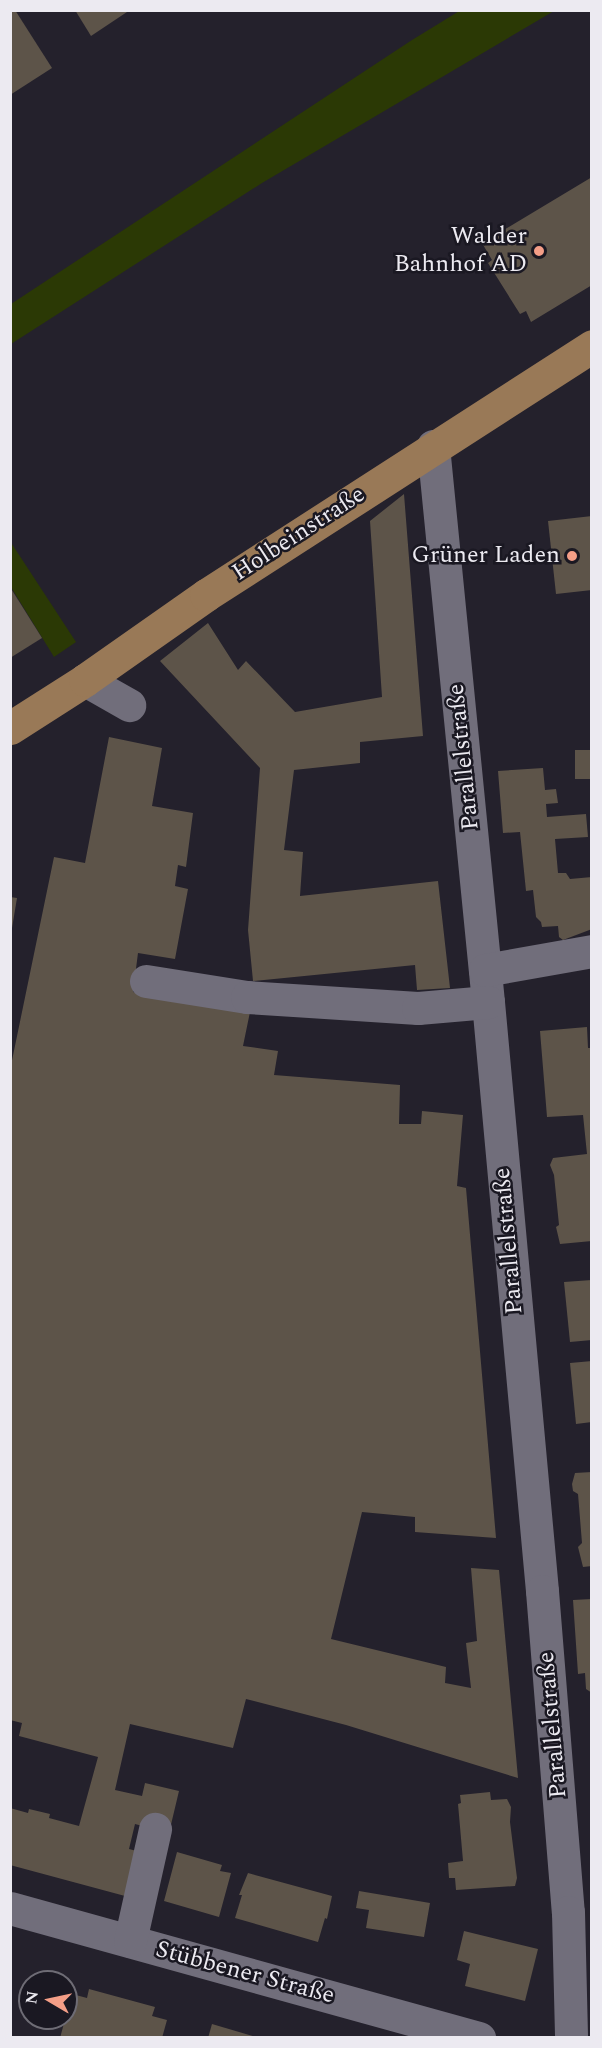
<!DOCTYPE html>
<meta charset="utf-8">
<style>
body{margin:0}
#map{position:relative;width:602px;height:2048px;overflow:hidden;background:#24212c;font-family:Spectral,serif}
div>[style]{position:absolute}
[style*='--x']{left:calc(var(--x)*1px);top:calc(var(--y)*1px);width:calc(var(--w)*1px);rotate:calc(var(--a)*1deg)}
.green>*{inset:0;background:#2b3905}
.building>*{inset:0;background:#5d5449;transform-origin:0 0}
.minor>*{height:33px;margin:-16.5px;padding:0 16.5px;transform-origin:16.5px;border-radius:16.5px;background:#716e7b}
.major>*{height:33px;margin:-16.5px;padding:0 16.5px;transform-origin:16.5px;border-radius:16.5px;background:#997957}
.dots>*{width:16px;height:16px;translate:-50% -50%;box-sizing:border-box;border:3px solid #1a1822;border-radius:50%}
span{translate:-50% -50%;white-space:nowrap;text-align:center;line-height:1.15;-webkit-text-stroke:5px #1a1822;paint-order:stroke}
.poi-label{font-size:24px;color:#eceaf1}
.right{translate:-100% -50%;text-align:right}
.street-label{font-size:24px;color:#eceaf1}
.frame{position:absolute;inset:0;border:12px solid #eceaf1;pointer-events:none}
.north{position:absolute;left:18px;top:1970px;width:60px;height:60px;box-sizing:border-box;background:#1a1822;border:2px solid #6e6c75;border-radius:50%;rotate:279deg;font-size:16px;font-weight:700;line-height:24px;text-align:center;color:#eceaf1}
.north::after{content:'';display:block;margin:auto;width:21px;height:27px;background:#f49e87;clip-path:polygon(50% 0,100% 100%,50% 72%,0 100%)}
</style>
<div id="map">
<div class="green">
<i style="clip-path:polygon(461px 10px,554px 11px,262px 183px,11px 344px,11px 304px,412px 40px)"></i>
<i style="clip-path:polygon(10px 541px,76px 642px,54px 657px,11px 587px)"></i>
</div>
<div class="building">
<i style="clip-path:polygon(10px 10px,15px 10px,52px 68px,10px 95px)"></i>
<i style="clip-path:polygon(75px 10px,130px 10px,91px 36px)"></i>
<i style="clip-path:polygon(592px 177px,592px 285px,531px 322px,526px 311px,520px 314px,488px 263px,492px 260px,482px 243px)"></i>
<i style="clip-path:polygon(404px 494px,423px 736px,360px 742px,360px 763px,294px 770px,284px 850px,303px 852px,300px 896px,438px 881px,450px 988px,417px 990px,415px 965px,253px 981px,248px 930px,260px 768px,160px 661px,208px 623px,238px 670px,246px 661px,295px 712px,382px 697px,370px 521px)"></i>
<i style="clip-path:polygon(592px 516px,592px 590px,556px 594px,548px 521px)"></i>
<i style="clip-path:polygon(10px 587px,42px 638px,10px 658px)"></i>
<i style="clip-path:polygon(109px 737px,162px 748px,152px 806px,193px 813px,186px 867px,178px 865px,175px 886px,188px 889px,175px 959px,138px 953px,133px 992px,250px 1012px,243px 1046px,278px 1051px,274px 1075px,400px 1085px,399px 1124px,421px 1124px,422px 1111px,463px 1115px,457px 1186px,466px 1188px,496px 1538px,415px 1532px,415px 1517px,362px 1512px,331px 1639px,446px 1667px,445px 1683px,471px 1688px,466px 1643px,477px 1641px,471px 1568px,499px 1570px,518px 1778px,346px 1725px,246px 1699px,233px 1748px,130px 1724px,115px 1790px,142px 1796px,145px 1783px,179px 1791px,169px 1833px,135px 1824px,129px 1849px,137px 1851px,125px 1896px,10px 1865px,10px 1808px,28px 1813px,29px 1809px,50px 1814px,49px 1818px,79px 1826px,98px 1757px,19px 1736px,22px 1723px,10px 1720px,10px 1070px,54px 857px,85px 863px)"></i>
<i style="left:592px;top:750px;width:29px;height:17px;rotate:90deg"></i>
<i style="clip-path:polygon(543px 768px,545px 790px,556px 789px,558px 803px,546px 804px,547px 817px,586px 814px,588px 837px,555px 839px,558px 873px,566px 873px,570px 879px,592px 877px,592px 929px,563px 940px,559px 937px,558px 926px,542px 927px,541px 922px,536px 917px,533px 890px,526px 891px,520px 832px,503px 833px,498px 771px)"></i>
<i style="clip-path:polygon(10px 897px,17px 898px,12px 928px,10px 928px)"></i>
<i style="clip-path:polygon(587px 1027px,588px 1048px,592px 1048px,592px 1241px,560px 1244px,556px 1227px,559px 1225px,554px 1175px,550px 1165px,553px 1158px,587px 1154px,583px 1115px,547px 1117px,540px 1031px)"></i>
<i style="clip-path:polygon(592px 1280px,592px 1340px,570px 1342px,564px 1282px)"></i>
<i style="clip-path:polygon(592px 1361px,592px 1422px,576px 1424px,570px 1363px)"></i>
<i style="clip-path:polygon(592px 1472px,592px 1566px,583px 1567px,578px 1547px,582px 1543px,578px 1494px,573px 1491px,572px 1484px,575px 1473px)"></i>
<i style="clip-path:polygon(592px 1599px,592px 1693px,586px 1689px,585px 1673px,578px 1674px,573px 1600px)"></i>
<i style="clip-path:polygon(490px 1792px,491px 1800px,507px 1799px,511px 1807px,510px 1822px,517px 1878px,515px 1886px,456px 1890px,455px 1878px,449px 1878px,448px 1863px,463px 1861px,458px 1804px,461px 1803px,460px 1795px)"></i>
<i style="clip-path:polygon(177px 1852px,222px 1865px,220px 1871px,231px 1873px,219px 1917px,164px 1901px)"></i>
<i style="clip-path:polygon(248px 1873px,332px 1896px,327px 1919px,325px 1918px,318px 1942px,235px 1918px,242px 1895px,239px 1895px)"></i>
<i style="clip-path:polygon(359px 1891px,430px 1903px,424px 1937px,366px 1928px,369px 1910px,356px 1908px)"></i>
<i style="clip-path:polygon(464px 1931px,538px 1949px,525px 2001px,465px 1986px,470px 1964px,457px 1960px)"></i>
<i style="clip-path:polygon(89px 1989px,155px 2007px,152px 2016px,167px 2020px,162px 2038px,60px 2038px,72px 1994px,87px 1998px)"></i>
<i style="clip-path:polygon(212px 2024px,256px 2037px,255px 2038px,208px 2038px)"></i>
</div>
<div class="minor">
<i style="--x:433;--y:446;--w:559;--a:84.35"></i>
<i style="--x:488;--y:1002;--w:591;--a:84.76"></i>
<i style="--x:542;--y:1591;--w:322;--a:85.4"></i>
<i style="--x:568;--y:1912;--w:126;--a:88.6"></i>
<i style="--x:85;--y:680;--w:51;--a:29.6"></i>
<i style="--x:485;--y:970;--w:109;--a:-10.1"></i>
<i style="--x:146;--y:981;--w:102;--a:9"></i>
<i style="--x:247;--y:997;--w:171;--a:3.7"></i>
<i style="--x:418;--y:1008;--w:70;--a:-4.9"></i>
<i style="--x:10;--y:1908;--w:487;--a:15.5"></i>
<i style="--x:130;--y:1941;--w:115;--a:-77.4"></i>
</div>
<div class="major">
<i style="--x:10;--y:728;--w:89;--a:-32.6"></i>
<i style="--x:85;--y:680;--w:148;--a:-35.1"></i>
<i style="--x:206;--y:595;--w:459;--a:-32.8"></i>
</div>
<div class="dots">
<i style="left:539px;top:251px;background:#f49e87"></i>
<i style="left:572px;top:556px;background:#f49e87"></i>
</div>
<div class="poi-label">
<span class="right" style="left:527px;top:251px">Walder<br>Bahnhof AD</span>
<span class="right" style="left:560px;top:556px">Grüner Laden</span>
</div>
<div class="street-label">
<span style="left:299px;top:534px;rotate:-33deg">Holbeinstraße</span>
<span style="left:464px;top:757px;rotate:-96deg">Parallelstraße</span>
<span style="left:509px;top:1241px;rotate:-95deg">Parallelstraße</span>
<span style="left:553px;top:1725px;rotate:-95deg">Parallelstraße</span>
<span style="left:245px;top:1973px;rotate:15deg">Stübbener Straße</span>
</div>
<div class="frame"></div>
<div class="north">N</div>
</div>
